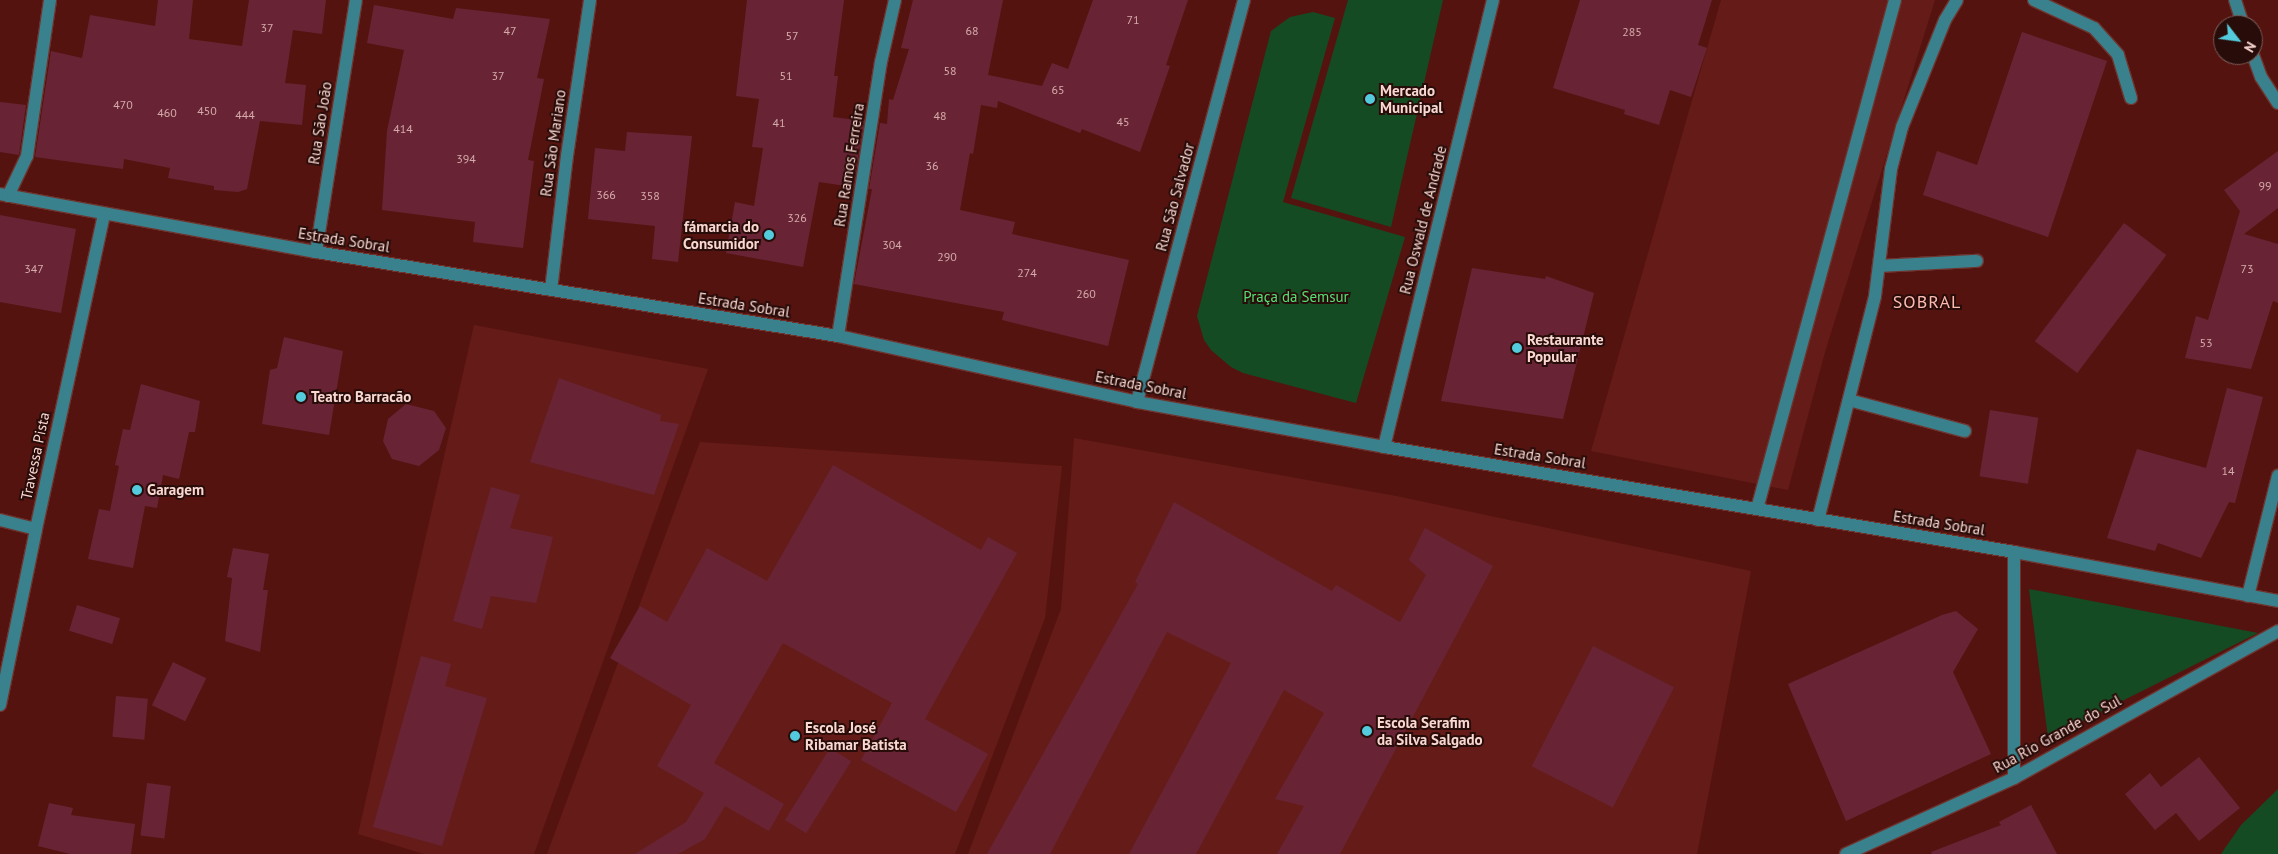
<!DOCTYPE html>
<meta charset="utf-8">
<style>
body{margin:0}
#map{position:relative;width:2278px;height:854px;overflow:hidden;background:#55130f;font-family:"PT Sans",sans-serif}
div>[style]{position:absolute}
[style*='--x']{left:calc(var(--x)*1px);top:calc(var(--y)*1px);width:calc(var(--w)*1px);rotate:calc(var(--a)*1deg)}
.built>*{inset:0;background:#651c18}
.green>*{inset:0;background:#144b22}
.building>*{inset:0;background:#682435;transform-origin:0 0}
.roads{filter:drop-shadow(1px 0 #6f332e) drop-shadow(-1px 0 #6f332e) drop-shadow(0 1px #6f332e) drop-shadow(0 -1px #6f332e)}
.minor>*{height:12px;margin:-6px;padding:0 6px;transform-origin:6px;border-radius:6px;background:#39818c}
.dots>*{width:14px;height:14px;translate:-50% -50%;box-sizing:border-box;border:2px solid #280c09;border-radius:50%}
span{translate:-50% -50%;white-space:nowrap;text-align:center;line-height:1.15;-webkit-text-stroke:4px #280c09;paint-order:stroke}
.number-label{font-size:12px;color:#d6abab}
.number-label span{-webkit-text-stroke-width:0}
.poi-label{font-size:15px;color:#fad8d2;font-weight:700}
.left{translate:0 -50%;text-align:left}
.right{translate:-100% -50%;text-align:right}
.street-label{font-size:15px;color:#fad8d2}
.park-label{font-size:15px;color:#54e276}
.quarter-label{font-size:18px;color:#fcbab1;letter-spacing:1px}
.north{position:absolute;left:2213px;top:15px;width:50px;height:50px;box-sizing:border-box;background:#280c09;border:1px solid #7c5e59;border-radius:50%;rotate:120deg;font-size:14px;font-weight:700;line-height:20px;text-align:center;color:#fad8d2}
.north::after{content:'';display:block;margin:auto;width:18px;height:22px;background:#53cbdc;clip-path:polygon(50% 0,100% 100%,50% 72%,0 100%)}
</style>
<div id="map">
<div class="built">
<i style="clip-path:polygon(1721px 0,1935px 0,1825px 352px,1788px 490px,1591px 451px)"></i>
<i style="clip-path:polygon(474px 325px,708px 369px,534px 854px,424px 854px,358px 834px)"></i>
<i style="clip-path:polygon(1074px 438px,1396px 496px,1751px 571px,1697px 854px,968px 854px,1061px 609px)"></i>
<i style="clip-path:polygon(700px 442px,1062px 466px,1045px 618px,955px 854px,547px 854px)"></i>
</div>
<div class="green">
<i style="clip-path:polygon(1348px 0,1443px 0,1391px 227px,1291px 198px)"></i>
<i style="clip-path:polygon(1313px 12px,1335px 18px,1283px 202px,1405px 237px,1356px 403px,1243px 373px,1231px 367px,1211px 350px,1204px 340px,1197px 316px,1271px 31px,1290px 17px)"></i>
<i style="clip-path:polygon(2029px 589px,2258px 633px,2048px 738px)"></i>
<i style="clip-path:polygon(2278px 789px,2278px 854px,2221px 854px,2241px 825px)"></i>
</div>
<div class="building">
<i style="clip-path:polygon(158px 0,193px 0,189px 39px,242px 46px,249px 0,326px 0,322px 34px,293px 30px,285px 83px,306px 85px,302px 125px,260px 121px,247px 189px,238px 192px,214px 190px,214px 186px,168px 178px,170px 168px,124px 159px,123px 169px,35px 157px,51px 51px,82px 58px,90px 15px,155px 26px)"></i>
<i style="clip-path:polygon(747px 0,844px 0,834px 76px,838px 76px,833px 117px,864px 121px,853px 187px,819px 182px,803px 267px,726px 253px,735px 202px,754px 206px,763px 148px,752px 147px,759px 99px,736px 96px)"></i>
<i style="clip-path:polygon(913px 0,1003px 0,988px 75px,1042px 86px,1052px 63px,1068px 69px,1093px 0,1188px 0,1166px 65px,1170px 66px,1140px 152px,1082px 129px,1080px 133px,998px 101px,997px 108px,981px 105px,973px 154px,970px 153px,960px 210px,1015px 222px,1012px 234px,1129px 260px,1108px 346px,1002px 320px,1004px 312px,854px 284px,872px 189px,869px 189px,880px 123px,887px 124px,889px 99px,893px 100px,909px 49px,901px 48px)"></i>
<i style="clip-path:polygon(1580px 0,1712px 0,1698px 45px,1707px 48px,1691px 97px,1670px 90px,1659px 125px,1624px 114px,1625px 110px,1553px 88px)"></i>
<i style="clip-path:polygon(374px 5px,453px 19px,456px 8px,550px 19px,537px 78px,544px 79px,528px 160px,534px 161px,523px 248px,473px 242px,475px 222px,382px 210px,387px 131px,404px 50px,367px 43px)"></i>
<i style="clip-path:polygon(2022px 32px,2107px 61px,2048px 237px,1923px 195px,1937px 151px,1977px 165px)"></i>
<i style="clip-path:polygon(0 102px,26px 105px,19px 155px,0 152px)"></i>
<i style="clip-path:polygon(627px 132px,692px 136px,678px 262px,652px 259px,655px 226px,588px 219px,595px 148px,625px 151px)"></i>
<i style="clip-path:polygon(2278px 151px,2278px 208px,2244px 234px,2278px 244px,2278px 303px,2273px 301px,2251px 369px,2185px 358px,2196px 316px,2208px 320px,2240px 211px,2224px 190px)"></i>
<i style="clip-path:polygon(0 215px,76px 229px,61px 313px,0 302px)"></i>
<i style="left:2124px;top:223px;width:53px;height:148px;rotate:37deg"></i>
<i style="clip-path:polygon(1472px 268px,1545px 279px,1546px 276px,1594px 293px,1563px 419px,1441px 401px)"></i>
<i style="clip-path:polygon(284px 337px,343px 351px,329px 435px,262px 424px,270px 370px,277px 368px)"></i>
<i style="clip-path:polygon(559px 378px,661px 415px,660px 421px,679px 424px,654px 495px,530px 462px)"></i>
<i style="clip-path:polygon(141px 384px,200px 401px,195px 432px,189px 432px,179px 479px,163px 475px,157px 508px,145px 506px,133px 568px,88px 559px,99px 509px,110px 511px,119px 466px,115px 465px,123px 429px,130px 430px)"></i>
<i style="clip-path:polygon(2227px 388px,2263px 397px,2235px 503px,2229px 502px,2201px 558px,2158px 543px,2155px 551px,2107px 538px,2137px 449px,2206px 468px)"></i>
<i style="clip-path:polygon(406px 404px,434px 411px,446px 428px,439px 450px,419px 466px,392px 459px,383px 441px,388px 419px)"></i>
<i style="left:1990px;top:410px;width:49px;height:67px;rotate:9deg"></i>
<i style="clip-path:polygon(833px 465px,981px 550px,988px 537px,1017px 553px,925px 719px,988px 754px,956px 812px,861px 760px,892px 703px,783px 643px,714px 763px,784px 804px,769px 831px,725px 806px,705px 839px,678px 854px,635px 854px,686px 822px,704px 793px,657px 766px,691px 705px,610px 658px,640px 606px,667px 622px,707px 548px,767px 581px)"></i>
<i style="clip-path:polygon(491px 487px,520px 495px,510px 528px,553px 537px,536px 603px,491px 596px,482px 629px,453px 621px)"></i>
<i style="clip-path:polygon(1174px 502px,1332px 591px,1336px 585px,1400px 622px,1426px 575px,1409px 560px,1425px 528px,1493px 566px,1340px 854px,1277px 854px,1304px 806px,1275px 799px,1324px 713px,1284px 690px,1196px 854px,1129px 854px,1231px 663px,1167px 632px,1050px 854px,987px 854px,1138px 584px,1135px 582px)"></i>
<i style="clip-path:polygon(233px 548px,269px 554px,263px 590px,268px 590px,260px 652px,225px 641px,232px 578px,227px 577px)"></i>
<i style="left:77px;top:605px;width:45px;height:27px;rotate:17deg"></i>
<i style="clip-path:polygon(1956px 611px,1978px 629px,1953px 672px,1991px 754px,1846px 821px,1788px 684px,1942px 615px)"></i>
<i style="left:1593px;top:646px;width:91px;height:135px;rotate:27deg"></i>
<i style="clip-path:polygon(421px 656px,451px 664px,445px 686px,487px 698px,442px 846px,373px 827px)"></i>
<i style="left:173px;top:662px;width:37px;height:48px;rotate:26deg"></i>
<i style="left:116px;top:696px;width:32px;height:41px;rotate:5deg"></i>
<i style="left:830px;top:748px;width:25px;height:85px;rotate:32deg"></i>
<i style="clip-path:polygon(2199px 757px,2240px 808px,2199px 841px,2176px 813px,2155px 830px,2125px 794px,2150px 773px,2161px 787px)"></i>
<i style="left:147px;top:783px;width:24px;height:53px;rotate:7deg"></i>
<i style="clip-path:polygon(49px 803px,73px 808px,71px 815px,135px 824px,131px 854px,70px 854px,38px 846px)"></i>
<i style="clip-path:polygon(2031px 805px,2057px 854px,1932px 854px,1931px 852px,2001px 825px,1999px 822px)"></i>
</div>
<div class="roads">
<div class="minor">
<i style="--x:2034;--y:0;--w:66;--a:25"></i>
<i style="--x:2094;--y:28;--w:36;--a:48"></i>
<i style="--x:2118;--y:55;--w:45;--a:73.2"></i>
<i style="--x:2235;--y:0;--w:26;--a:72"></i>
<i style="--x:2253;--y:55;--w:23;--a:70"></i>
<i style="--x:2261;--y:77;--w:31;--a:57"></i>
<i style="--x:0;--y:194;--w:321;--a:10.4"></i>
<i style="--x:316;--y:252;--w:529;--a:9.14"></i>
<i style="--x:838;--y:336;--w:306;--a:12.4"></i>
<i style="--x:1137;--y:402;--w:251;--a:10.3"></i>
<i style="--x:1384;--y:447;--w:639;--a:9.46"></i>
<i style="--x:2014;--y:552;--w:269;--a:10.5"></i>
<i style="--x:8;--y:196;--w:44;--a:-64.6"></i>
<i style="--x:27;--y:156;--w:158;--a:-81.6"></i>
<i style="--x:316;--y:252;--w:255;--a:-81"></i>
<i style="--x:1880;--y:266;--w:97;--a:-3"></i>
<i style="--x:551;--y:290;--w:135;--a:-83.2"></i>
<i style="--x:567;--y:156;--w:158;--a:-81.6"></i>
<i style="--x:838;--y:336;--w:277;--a:-81.1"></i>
<i style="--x:881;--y:62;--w:64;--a:-77.3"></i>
<i style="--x:1849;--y:400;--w:120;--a:15"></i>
<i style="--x:1137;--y:402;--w:416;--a:-75.1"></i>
<i style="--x:1384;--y:447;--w:460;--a:-76.3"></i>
<i style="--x:1757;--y:509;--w:527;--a:-74.83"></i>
<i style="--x:0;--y:520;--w:37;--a:14"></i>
<i style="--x:1818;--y:520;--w:231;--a:-75.7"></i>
<i style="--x:1875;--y:296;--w:128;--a:-82.8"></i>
<i style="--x:1891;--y:169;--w:43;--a:-75.3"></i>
<i style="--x:1902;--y:127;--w:115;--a:-68.1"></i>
<i style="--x:1945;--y:20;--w:23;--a:-59"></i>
<i style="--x:2014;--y:552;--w:226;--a:90"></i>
<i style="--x:2248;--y:596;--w:124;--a:-76"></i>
<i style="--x:0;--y:705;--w:180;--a:-78.4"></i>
<i style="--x:36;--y:529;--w:321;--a:-77.8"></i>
<i style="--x:1846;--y:854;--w:184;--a:-24.3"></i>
<i style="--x:2014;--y:778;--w:302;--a:-29.1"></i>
</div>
</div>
<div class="dots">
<i style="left:1370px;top:99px;background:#53cbdc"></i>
<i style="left:769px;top:235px;background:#53cbdc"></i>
<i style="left:1517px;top:348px;background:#53cbdc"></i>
<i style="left:301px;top:397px;background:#53cbdc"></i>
<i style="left:137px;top:490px;background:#53cbdc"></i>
<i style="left:1367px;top:731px;background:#53cbdc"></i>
<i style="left:795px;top:736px;background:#53cbdc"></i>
</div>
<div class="number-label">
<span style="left:1133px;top:20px">71</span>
<span style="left:267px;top:28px">37</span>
<span style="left:510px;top:31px">47</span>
<span style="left:972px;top:31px">68</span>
<span style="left:1632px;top:32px">285</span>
<span style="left:792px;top:36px">57</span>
<span style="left:950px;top:71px">58</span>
<span style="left:498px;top:76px">37</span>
<span style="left:786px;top:76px">51</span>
<span style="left:1058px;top:90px">65</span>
<span style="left:123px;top:105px">470</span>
<span style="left:207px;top:111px">450</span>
<span style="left:167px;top:113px">460</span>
<span style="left:245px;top:115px">444</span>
<span style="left:940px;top:116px">48</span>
<span style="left:1123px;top:122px">45</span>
<span style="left:779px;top:123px">41</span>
<span style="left:403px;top:129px">414</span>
<span style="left:466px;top:159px">394</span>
<span style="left:932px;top:166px">36</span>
<span style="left:2265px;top:186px">99</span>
<span style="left:606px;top:195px">366</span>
<span style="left:650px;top:196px">358</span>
<span style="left:797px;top:218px">326</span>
<span style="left:892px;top:245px">304</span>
<span style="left:947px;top:257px">290</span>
<span style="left:34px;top:269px">347</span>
<span style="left:2247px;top:269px">73</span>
<span style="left:1027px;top:273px">274</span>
<span style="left:1086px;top:294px">260</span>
<span style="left:2206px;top:343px">53</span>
<span style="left:2228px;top:471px">14</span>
</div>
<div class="poi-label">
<span class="left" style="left:1380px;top:99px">Mercado<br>Municipal</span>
<span class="right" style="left:759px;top:235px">fámarcia do<br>Consumidor</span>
<span class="left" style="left:1527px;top:348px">Restaurante<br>Popular</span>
<span class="left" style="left:311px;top:397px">Teatro Barracão</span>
<span class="left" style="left:147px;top:490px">Garagem</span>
<span class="left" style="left:1377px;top:731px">Escola Serafim<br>da Silva Salgado</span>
<span class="left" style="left:805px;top:736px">Escola José<br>Ribamar Batista</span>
</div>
<div class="street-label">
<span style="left:320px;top:123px;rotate:-81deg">Rua São João</span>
<span style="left:553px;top:143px;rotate:-82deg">Rua São Mariano</span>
<span style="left:849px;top:165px;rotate:-81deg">Rua Ramos Ferreira</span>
<span style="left:1175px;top:197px;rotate:-75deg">Rua São Salvador</span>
<span style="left:1423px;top:220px;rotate:-76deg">Rua Oswald de Andrade</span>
<span style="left:344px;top:240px;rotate:9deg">Estrada Sobral</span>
<span style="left:744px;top:305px;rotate:9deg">Estrada Sobral</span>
<span style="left:1141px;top:385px;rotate:11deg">Estrada Sobral</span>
<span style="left:35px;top:456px;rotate:-78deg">Travessa Pista</span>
<span style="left:1540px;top:456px;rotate:9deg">Estrada Sobral</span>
<span style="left:1939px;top:523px;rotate:9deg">Estrada Sobral</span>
<span style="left:2057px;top:734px;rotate:-29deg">Rua Rio Grande do Sul</span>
</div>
<div class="park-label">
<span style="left:1296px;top:297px">Praça da Semsur</span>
</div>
<div class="quarter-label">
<span style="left:1927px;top:302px">SOBRAL</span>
</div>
<div class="north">N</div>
</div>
